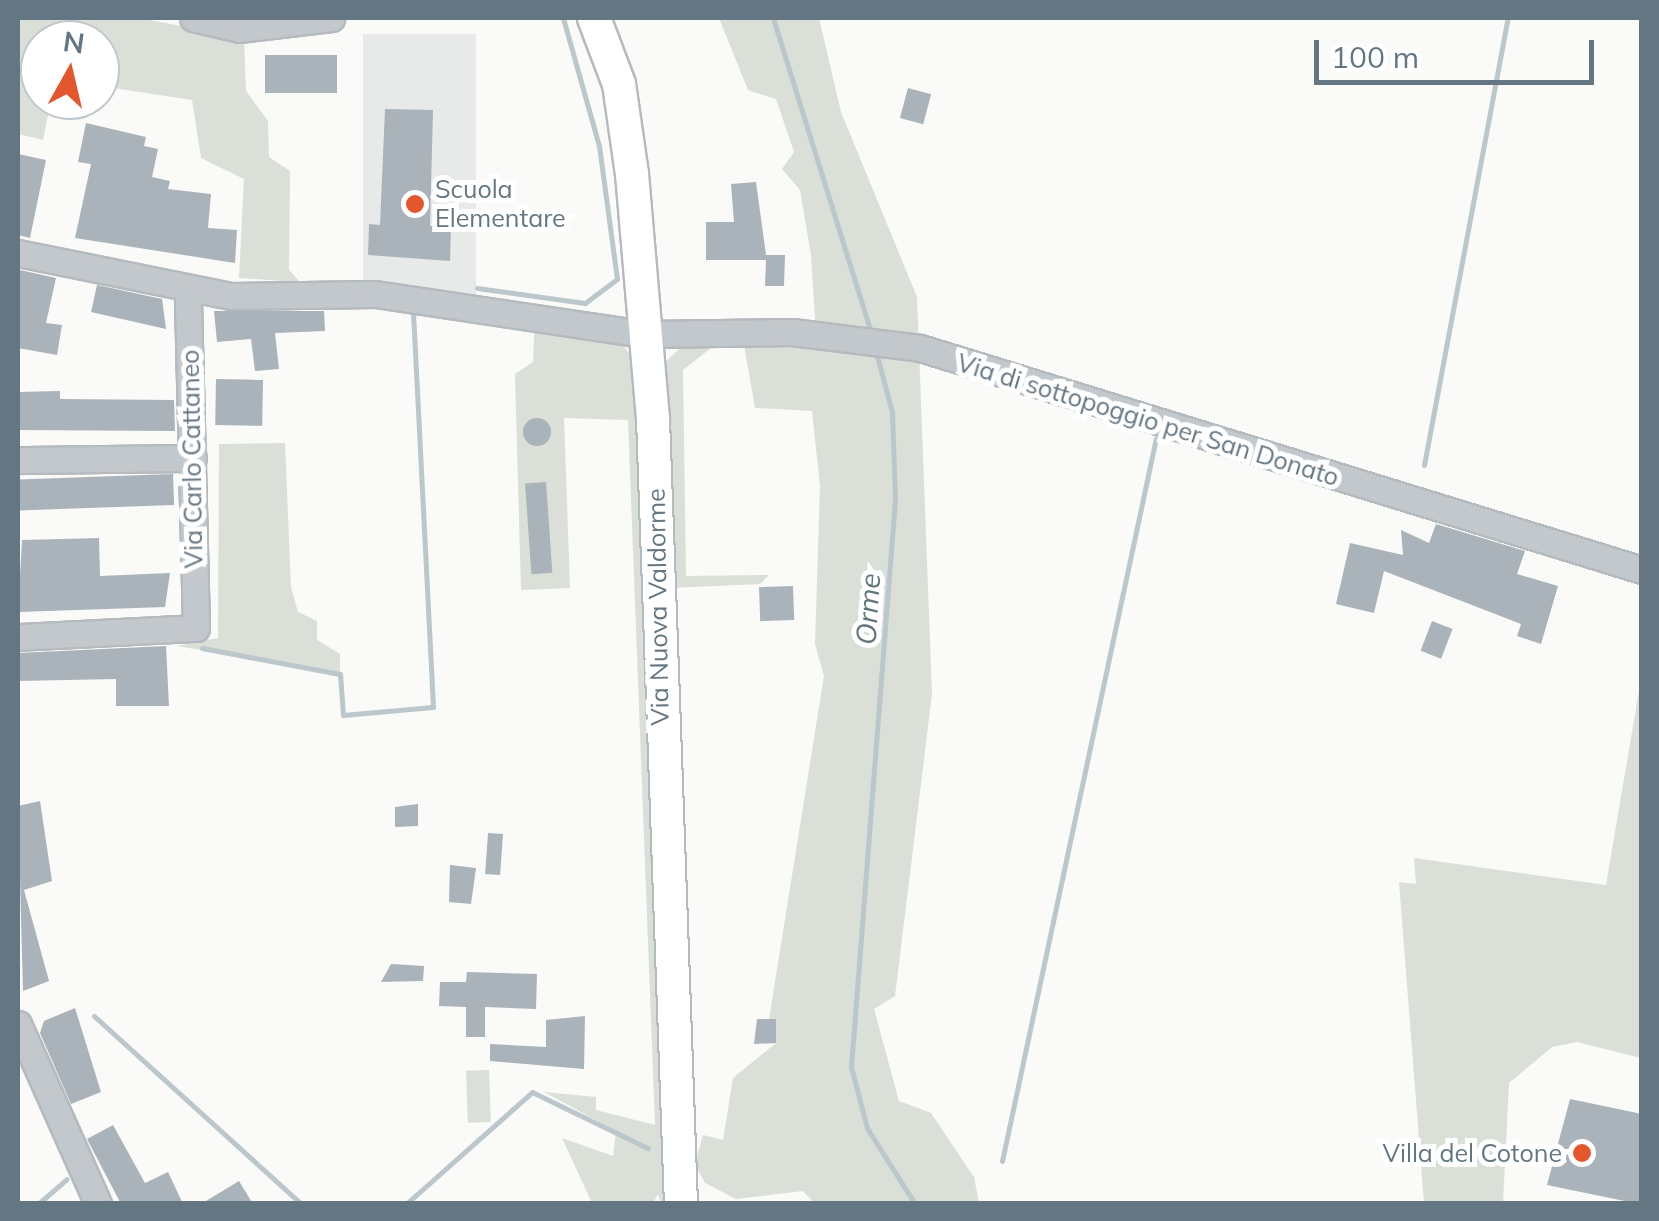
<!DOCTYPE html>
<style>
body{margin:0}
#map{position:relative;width:1659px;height:1221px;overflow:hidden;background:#fafaf8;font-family:Mulish,sans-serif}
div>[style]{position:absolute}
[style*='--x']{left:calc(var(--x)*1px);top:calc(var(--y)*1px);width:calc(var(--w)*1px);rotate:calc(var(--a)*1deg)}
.built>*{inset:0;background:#e8e9e9;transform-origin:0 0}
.green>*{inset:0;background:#dadfd7;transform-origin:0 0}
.stream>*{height:5px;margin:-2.5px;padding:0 2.5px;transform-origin:2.5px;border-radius:2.5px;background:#bbc7cb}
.building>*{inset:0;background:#aab3b9;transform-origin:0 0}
.round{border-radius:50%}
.roads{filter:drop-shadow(2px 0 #b5babe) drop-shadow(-2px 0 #b5babe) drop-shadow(0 2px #b5babe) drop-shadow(0 -2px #b5babe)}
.minor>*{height:25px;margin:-12.5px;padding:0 12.5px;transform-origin:12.5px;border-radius:12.5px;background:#c3c8cc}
.major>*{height:32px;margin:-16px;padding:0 16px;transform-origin:16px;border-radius:16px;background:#fff}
.dots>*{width:28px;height:28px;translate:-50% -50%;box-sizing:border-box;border:5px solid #fff;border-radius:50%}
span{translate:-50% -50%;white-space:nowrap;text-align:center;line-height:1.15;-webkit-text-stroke:10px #fff;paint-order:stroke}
.poi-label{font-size:25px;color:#657683}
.left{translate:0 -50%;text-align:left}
.right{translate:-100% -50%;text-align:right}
.street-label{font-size:25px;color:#657683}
.water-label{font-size:28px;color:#60757c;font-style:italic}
.frame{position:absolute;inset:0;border:20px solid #657683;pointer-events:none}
.north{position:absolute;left:20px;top:20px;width:100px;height:100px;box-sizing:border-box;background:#fff;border:2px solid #c1c8cd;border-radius:50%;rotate:8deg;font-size:28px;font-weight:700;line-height:40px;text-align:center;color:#657683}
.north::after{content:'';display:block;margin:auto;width:35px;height:45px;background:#e4572e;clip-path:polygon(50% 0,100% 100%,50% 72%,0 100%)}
.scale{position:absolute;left:1314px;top:40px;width:280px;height:45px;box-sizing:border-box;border:5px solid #657683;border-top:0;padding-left:12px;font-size:30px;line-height:35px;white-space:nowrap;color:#657683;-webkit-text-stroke:8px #fff;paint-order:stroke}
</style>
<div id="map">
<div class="built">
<i style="left:476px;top:34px;width:263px;height:113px;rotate:90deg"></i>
</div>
<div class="green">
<i style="clip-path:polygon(18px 18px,139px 18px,244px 38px,246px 91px,268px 121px,269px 157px,290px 171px,289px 270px,300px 282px,239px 278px,244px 179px,201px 158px,192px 100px,100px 86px,100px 40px,40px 40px,40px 100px,51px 100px,43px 140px,18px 134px)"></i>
<i style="clip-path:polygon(719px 18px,819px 18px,841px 112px,917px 297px,932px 694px,895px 996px,874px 1009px,899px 1101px,931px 1113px,974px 1177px,979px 1203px,814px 1203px,803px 1191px,736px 1199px,705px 1183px,695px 1164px,703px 1135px,723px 1140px,733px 1078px,776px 1043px,769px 1019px,824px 676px,815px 644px,820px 486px,812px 411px,755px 408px,744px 345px,816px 334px,811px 255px,800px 190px,782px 169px,794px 152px,776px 99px,748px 90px)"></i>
<i style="clip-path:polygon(535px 316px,614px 336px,634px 358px,681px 1203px,661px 1203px,658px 1194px,653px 1203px,592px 1203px,562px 1138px,613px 1156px,616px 1131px,544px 1092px,596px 1097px,596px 1110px,655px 1125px,628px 420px,564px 418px,570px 588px,521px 590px,515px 374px,533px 362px)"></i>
<i style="clip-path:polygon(690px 340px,710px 340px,711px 348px,683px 370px,686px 576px,769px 575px,760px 584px,670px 588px,663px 377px,666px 361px)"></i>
<i style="clip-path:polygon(285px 443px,291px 587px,298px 612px,317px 621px,317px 640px,340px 654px,340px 674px,177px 646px,218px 638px,219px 444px)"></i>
<i style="clip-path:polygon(1641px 679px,1641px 1058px,1577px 1042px,1552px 1047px,1509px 1083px,1503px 1203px,1424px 1203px,1399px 882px,1416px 884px,1414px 858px,1606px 885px)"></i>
<i style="left:489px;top:1070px;width:52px;height:23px;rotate:88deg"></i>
</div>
<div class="stream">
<i style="--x:773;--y:18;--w:329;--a:72.7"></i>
<i style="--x:477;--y:288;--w:109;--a:7.9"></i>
<i style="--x:585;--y:303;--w:40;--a:-37"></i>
<i style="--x:617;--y:279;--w:134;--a:-97.7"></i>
<i style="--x:599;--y:146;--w:133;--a:-105.7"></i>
<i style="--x:876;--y:352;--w:62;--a:75.1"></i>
<i style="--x:892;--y:412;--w:87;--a:88"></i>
<i style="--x:895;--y:499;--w:570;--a:94.43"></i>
<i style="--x:851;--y:1067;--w:63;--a:75.3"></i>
<i style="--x:867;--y:1128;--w:90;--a:57.7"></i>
<i style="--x:1424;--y:465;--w:455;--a:-79.4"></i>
<i style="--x:202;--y:648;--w:140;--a:10.7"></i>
<i style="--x:340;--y:674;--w:41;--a:85.8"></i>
<i style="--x:343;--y:715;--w:90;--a:-5.1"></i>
<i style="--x:433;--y:707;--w:395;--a:-92.9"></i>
<i style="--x:94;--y:1016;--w:280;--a:42.2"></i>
<i style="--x:1002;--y:1161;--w:739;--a:-77.98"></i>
<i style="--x:38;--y:1204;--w:38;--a:-41"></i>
<i style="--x:406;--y:1204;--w:169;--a:-41.6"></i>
<i style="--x:532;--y:1092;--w:129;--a:25.8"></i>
</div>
<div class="building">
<i style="left:265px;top:55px;width:72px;height:38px"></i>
<i style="left:908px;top:88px;width:24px;height:31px;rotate:15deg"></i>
<i style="clip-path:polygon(385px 109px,433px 110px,430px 226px,451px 227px,450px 261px,368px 255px,369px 224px,380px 225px)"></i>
<i style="clip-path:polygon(86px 123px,146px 137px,144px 146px,158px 149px,152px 177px,170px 181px,168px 189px,211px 194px,208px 228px,237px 230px,235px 263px,75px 238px,91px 164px,78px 162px)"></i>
<i style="clip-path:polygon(18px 154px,46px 160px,30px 238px,18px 235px)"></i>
<i style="clip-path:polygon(756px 182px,766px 255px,785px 255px,784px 286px,765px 286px,766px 260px,706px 260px,706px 222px,734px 222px,731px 184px)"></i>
<i style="clip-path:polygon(20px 270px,56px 278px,46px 323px,62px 325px,57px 355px,18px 348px)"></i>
<i style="clip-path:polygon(97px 285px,162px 299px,166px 329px,91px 312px)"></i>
<i style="clip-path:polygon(214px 311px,324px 311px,325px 331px,275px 333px,279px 369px,255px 371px,251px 339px,217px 342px)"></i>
<i style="left:216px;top:379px;width:47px;height:46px;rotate:1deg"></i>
<i style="clip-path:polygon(60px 391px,60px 399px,174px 400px,175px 431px,18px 430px,18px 392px)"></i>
<i class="round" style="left:523px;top:418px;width:28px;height:28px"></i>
<i style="left:173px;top:474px;width:31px;height:155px;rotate:88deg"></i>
<i style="left:546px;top:482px;width:91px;height:21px;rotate:86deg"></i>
<i style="clip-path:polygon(1436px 524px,1525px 551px,1517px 574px,1558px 586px,1541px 644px,1517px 636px,1521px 624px,1384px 571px,1374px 613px,1336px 604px,1350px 543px,1403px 555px,1401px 530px,1429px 543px)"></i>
<i style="clip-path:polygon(99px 538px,100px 576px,170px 573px,165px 607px,18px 612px,22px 540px)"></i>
<i style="left:793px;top:586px;width:34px;height:34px;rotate:88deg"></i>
<i style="left:1432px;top:621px;width:22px;height:32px;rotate:21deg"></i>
<i style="clip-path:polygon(166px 646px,169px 706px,116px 706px,116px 679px,18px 681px,18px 653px)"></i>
<i style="clip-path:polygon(40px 801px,52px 881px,24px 890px,49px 981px,23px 991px,18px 806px)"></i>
<i style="clip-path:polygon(418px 804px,418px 826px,395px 827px,395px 807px)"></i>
<i style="left:488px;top:833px;width:15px;height:41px;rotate:4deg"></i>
<i style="clip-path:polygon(450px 865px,476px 868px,471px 904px,449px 902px)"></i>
<i style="clip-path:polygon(391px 964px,424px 966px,423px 981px,381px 982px)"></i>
<i style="clip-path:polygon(467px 972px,537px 974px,536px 1009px,485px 1007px,485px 1037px,466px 1037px,466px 1007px,439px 1006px,440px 982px,466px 982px)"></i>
<i style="clip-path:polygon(75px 1008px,101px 1092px,71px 1104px,40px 1033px,44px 1021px)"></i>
<i style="clip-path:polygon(585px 1016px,584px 1069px,490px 1061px,490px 1044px,546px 1047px,546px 1020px)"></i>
<i style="clip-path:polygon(757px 1019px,776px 1019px,776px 1043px,754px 1044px)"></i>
<i style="clip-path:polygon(1570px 1099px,1642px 1114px,1639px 1204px,1547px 1185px)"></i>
<i style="clip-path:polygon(113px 1125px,145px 1183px,168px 1172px,183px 1204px,121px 1204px,87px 1139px)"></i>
<i style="clip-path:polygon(239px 1181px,253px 1204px,201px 1204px)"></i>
</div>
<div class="roads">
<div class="minor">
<i style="--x:193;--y:18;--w:47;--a:13.4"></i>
<i style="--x:239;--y:29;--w:93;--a:-6.8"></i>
<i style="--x:18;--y:253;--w:217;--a:11.4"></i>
<i style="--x:231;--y:296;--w:144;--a:-0.8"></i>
<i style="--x:375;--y:294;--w:272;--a:8.5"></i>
<i style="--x:644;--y:334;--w:148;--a:-0.8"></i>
<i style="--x:792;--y:332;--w:129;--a:7.1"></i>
<i style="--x:920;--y:348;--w:755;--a:17.09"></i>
<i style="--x:18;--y:460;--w:175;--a:-0.7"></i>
<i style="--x:18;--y:637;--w:178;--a:-2.9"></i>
<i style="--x:196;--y:628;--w:337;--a:-91.4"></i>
<i style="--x:18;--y:1024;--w:197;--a:66"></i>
</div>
<div class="major">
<i style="--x:594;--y:18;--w:71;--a:69.3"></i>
<i style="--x:619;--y:84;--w:91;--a:81.8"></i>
<i style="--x:632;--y:174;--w:246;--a:85.1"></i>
<i style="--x:653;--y:419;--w:785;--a:87.96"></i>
</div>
</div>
<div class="dots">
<i style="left:415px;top:204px;background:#e4572e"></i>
<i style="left:1582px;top:1153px;background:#e4572e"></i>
</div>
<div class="poi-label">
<span class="left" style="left:435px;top:204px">Scuola<br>Elementare</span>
<span class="right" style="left:1562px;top:1153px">Villa del Cotone</span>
</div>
<div class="street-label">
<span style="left:1148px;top:420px;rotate:17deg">Via di sottopoggio per San Donato</span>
<span style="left:192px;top:459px;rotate:-91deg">Via Carlo Cattaneo</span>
<span style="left:658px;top:607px;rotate:-91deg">Via Nuova Valdorme</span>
</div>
<div class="water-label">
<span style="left:868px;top:609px;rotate:-86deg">Orme</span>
</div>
<div class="frame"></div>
<div class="north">N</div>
<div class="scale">100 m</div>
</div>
